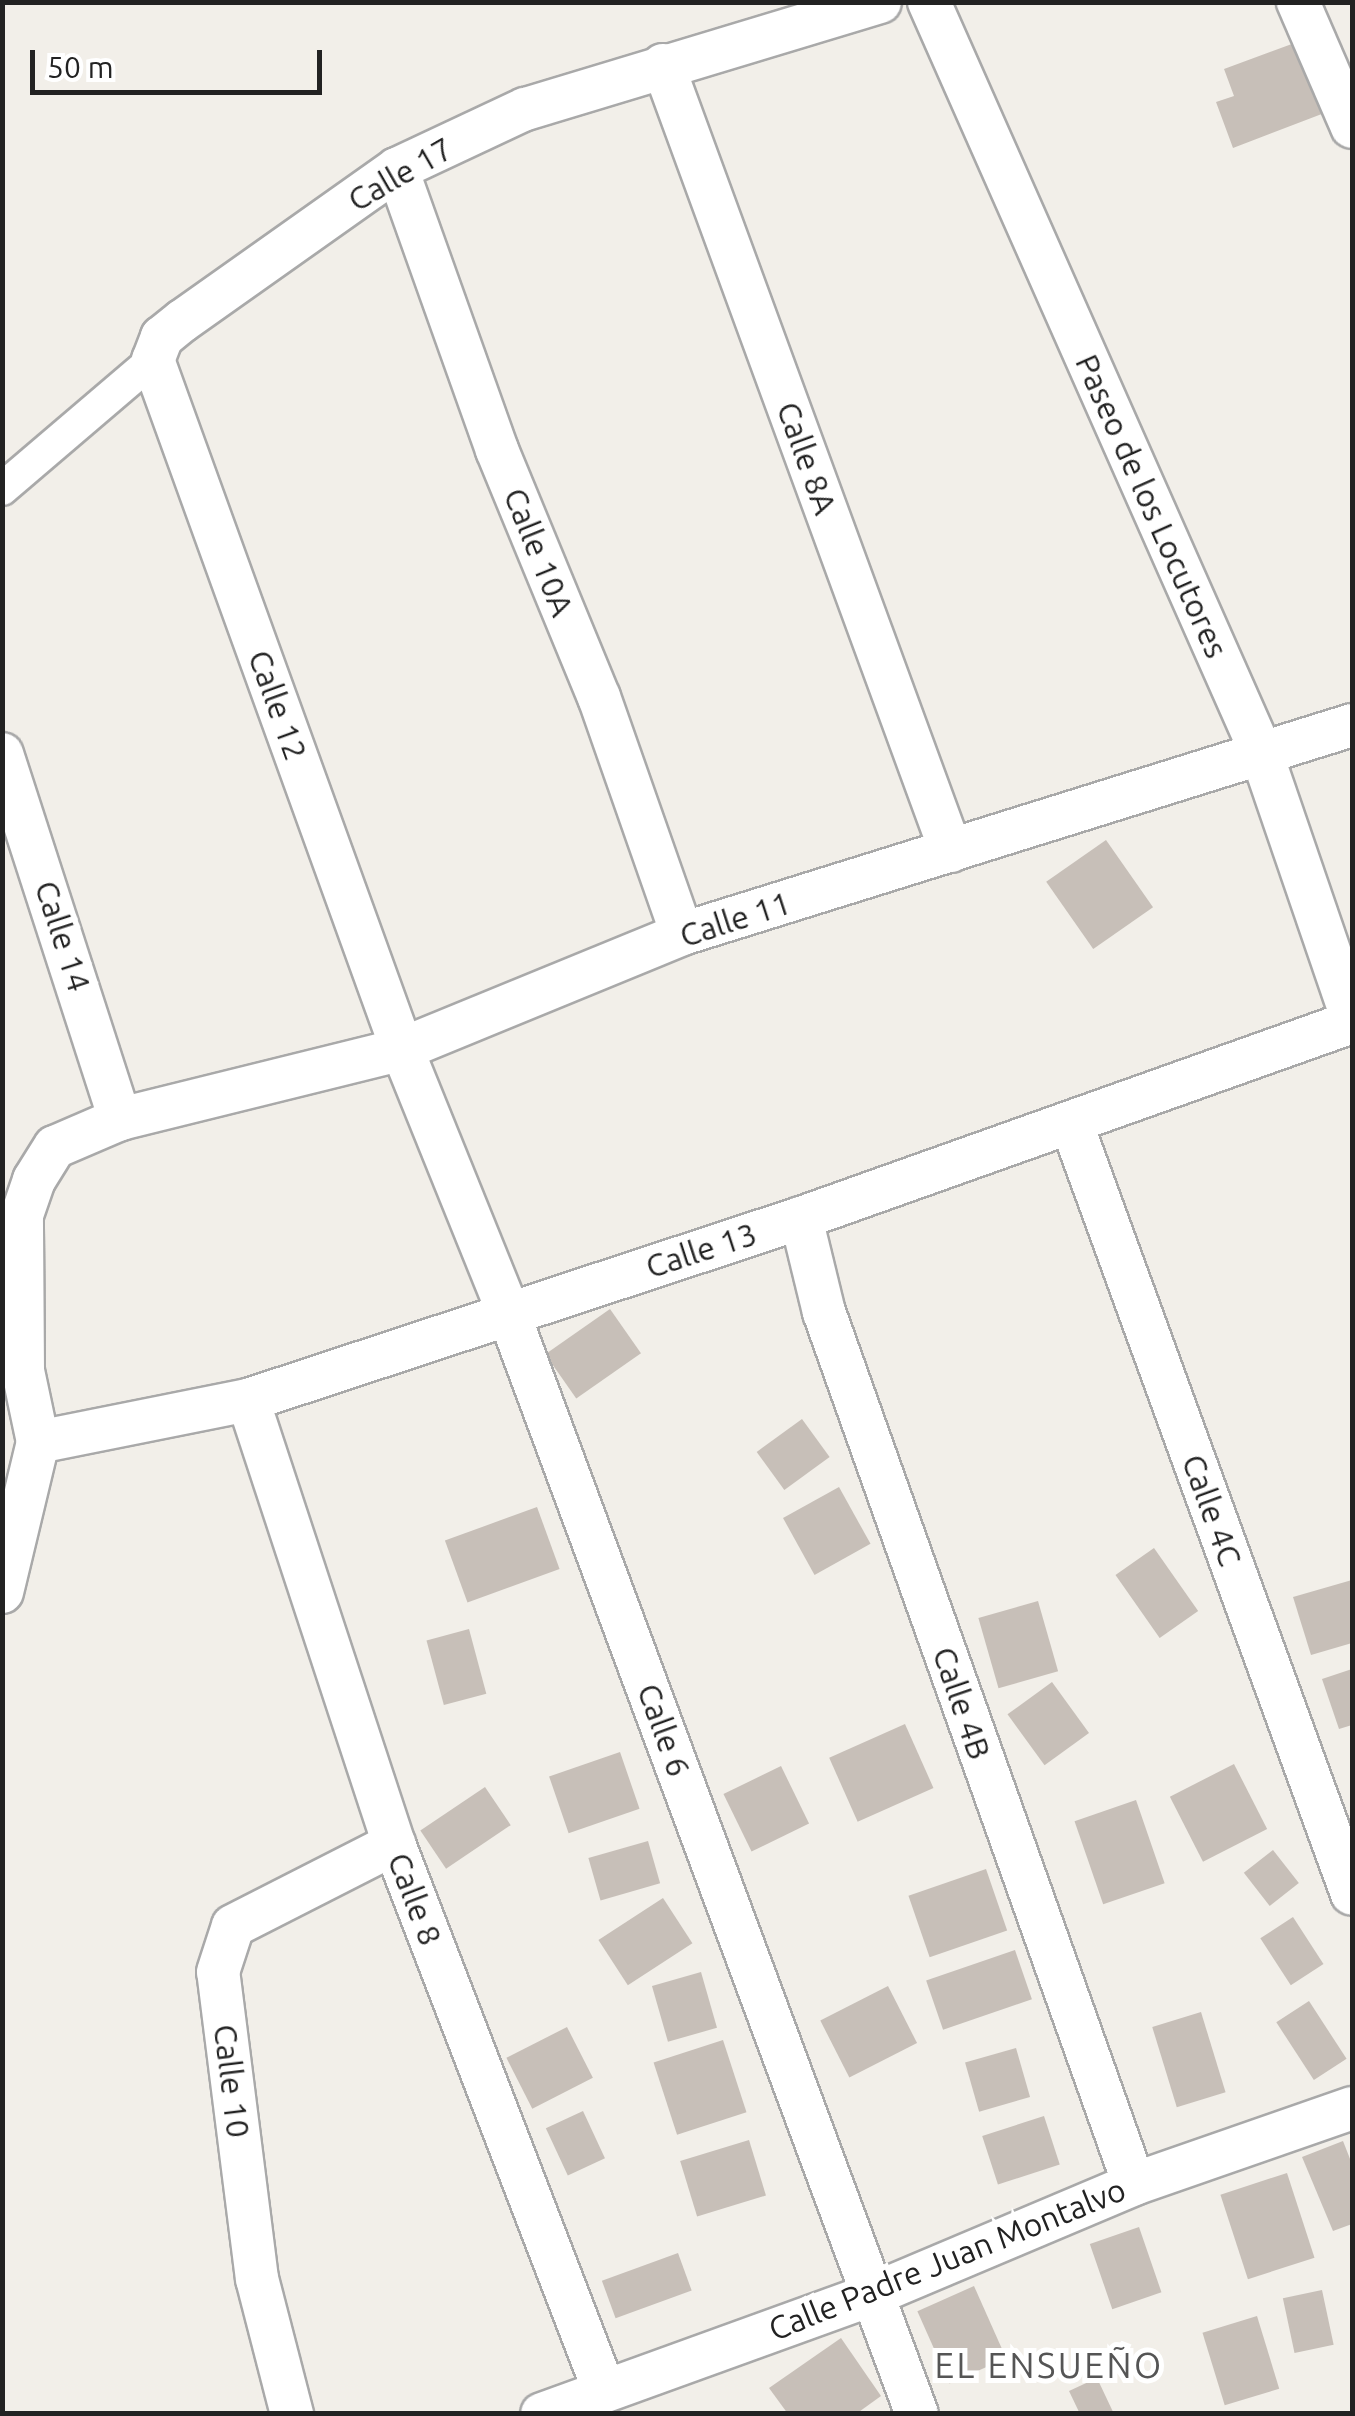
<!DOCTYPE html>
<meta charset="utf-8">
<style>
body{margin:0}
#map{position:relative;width:1355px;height:2416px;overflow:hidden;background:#f2efe9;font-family:Ubuntu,sans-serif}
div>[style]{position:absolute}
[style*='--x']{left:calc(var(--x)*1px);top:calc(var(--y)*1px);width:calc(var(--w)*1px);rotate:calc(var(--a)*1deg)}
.building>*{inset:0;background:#c7bfb8;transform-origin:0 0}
.roads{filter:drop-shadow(2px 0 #a9a9a9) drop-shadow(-2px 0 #a9a9a9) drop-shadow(0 2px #a9a9a9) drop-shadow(0 -2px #a9a9a9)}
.pedestrian>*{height:32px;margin:-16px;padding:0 16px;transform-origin:16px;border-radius:16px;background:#fff}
.minor>*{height:42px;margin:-21px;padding:0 21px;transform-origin:21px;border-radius:21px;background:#fff}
span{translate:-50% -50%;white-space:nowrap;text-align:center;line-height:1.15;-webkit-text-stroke:10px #fff;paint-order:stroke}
.street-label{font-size:32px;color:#222}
.neighbourhood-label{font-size:35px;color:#555;letter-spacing:2.5px}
.frame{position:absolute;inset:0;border:5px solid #222;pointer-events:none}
.scale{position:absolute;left:30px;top:50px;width:292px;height:45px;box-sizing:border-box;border:5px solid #222;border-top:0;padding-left:12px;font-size:30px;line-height:35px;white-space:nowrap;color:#222;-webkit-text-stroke:8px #fff;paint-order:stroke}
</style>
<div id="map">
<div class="building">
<i style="clip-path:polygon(1300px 41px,1327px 112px,1233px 148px,1216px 102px,1234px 96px,1224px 69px)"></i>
<i style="left:1106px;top:840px;width:82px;height:73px;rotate:55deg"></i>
<i style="left:610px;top:1309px;width:54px;height:79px;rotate:55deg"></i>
<i style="left:802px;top:1419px;width:47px;height:56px;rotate:54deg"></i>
<i style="left:839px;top:1487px;width:65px;height:64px;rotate:61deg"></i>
<i style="left:537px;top:1507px;width:66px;height:98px;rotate:70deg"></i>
<i style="left:1154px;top:1548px;width:77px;height:47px;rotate:55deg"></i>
<i style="clip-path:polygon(1352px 1580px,1352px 1643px,1311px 1655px,1293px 1597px)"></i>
<i style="left:1038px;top:1601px;width:73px;height:62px;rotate:74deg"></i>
<i style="left:469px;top:1629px;width:67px;height:44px;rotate:75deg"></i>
<i style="clip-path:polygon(1352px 1669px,1352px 1725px,1339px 1729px,1322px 1679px)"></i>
<i style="left:1052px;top:1682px;width:63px;height:55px;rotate:54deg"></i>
<i style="left:905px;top:1724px;width:70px;height:83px;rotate:66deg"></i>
<i style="left:620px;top:1752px;width:60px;height:75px;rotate:71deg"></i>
<i style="left:1234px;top:1764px;width:73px;height:72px;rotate:63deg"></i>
<i style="left:781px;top:1766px;width:64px;height:64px;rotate:64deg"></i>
<i style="left:485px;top:1787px;width:46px;height:78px;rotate:56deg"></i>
<i style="left:1136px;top:1800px;width:88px;height:65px;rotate:71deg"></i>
<i style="left:648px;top:1841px;width:44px;height:62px;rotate:74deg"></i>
<i style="left:1273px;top:1850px;width:42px;height:37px;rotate:52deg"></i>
<i style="left:986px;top:1869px;width:65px;height:82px;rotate:71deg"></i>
<i style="left:663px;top:1898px;width:54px;height:77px;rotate:57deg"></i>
<i style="left:1293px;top:1917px;width:56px;height:39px;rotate:57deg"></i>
<i style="left:1015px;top:1950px;width:52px;height:94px;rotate:71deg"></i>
<i style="left:701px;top:1972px;width:58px;height:51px;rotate:74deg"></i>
<i style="left:888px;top:1986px;width:64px;height:76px;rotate:63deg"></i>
<i style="left:1309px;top:2001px;width:69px;height:39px;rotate:57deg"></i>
<i style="left:1201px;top:2012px;width:84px;height:51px;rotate:73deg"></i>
<i style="left:567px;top:2027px;width:57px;height:68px;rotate:63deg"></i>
<i style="left:723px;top:2040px;width:76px;height:73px;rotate:72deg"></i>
<i style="left:1016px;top:2048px;width:51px;height:53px;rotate:74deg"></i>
<i style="left:583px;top:2111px;width:52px;height:41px;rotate:65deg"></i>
<i style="left:1044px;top:2116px;width:51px;height:65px;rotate:72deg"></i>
<i style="left:749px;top:2140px;width:58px;height:72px;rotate:73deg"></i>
<i style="clip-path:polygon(1343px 2141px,1352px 2164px,1352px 2224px,1333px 2231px,1302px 2157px)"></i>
<i style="left:1287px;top:2173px;width:89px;height:70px;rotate:72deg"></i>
<i style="left:1139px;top:2227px;width:69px;height:52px;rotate:71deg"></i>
<i style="left:678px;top:2253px;width:40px;height:81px;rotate:70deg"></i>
<i style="left:974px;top:2286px;width:79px;height:62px;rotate:66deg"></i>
<i style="left:1322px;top:2290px;width:56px;height:40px;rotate:78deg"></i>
<i style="left:1257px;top:2316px;width:76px;height:57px;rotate:73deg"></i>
<i style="clip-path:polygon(841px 2338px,881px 2396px,856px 2414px,788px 2414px,769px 2388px)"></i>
<i style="clip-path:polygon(1097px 2378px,1114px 2414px,1080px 2414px,1069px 2391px)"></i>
</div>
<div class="roads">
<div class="pedestrian">
<i style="--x:2;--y:489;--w:199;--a:-40.5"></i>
</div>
<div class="minor">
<i style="--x:880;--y:2;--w:371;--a:163.2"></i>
<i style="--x:525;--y:109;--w:141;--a:154.9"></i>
<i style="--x:397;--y:169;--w:263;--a:144.7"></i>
<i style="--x:182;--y:321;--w:26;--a:141"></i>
<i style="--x:162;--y:337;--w:25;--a:111"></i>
<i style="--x:153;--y:360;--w:733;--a:70.13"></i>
<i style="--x:402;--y:1049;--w:284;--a:68"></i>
<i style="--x:508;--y:1312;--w:1175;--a:69.64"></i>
<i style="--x:929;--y:2;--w:820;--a:66.12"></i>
<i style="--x:1261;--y:752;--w:281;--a:71.1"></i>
<i style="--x:1298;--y:2;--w:136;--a:66.6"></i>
<i style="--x:663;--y:65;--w:837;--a:69.88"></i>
<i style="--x:397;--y:169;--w:298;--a:70.4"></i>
<i style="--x:497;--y:450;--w:267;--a:67.6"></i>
<i style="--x:599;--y:697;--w:251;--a:70.7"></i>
<i style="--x:2;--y:754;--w:384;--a:72.1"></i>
<i style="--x:1072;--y:1125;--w:818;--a:69.99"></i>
<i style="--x:801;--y:1218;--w:97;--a:76.3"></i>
<i style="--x:824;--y:1312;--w:925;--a:70.43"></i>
<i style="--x:248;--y:1400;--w:467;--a:71.8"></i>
<i style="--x:394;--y:1844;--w:585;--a:68.96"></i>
<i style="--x:38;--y:1442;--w:214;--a:-11.3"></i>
<i style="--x:248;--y:1400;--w:582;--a:-18.22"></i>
<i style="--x:801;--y:1218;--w:585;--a:-19.58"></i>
<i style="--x:2;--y:1592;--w:154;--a:-76.5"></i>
<i style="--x:38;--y:1442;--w:73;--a:-101.9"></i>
<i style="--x:23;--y:1371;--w:156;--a:-90.4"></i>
<i style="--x:22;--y:1215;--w:37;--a:-71"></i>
<i style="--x:34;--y:1180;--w:39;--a:-58"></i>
<i style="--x:55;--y:1147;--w:71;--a:-23.3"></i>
<i style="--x:120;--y:1119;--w:291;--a:-13.9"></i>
<i style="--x:402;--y:1049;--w:303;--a:-22.3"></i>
<i style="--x:682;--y:934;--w:702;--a:-17.32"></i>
<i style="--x:292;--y:2414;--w:139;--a:-104.5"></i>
<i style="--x:257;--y:2279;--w:309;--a:-97.2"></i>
<i style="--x:218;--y:1972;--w:48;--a:-71.9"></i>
<i style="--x:233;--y:1926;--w:181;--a:-27"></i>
<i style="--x:542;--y:2414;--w:353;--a:-19.9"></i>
<i style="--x:874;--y:2294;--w:282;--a:-22.9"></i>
<i style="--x:1134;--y:2184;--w:231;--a:-19.2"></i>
</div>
</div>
<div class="street-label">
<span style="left:400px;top:174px;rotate:-30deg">Calle 17</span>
<span style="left:807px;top:458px;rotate:70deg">Calle 8A</span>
<span style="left:1152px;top:506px;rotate:66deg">Paseo de los Locutores</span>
<span style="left:539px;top:552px;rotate:68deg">Calle 10A</span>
<span style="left:278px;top:705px;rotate:70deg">Calle 12</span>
<span style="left:735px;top:919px;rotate:-18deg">Calle 11</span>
<span style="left:63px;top:936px;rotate:72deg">Calle 14</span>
<span style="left:701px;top:1250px;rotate:-18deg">Calle 13</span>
<span style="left:1212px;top:1510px;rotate:70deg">Calle 4C</span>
<span style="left:962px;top:1703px;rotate:71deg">Calle 4B</span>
<span style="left:664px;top:1730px;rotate:70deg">Calle 6</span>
<span style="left:415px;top:1899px;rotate:69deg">Calle 8</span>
<span style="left:232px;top:2081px;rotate:83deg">Calle 10</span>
<span style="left:947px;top:2259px;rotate:-22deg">Calle Padre Juan Montalvo</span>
</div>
<div class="neighbourhood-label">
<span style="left:1049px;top:2365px">EL ENSUEÑO</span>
</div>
<div class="frame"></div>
<div class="scale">50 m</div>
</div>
